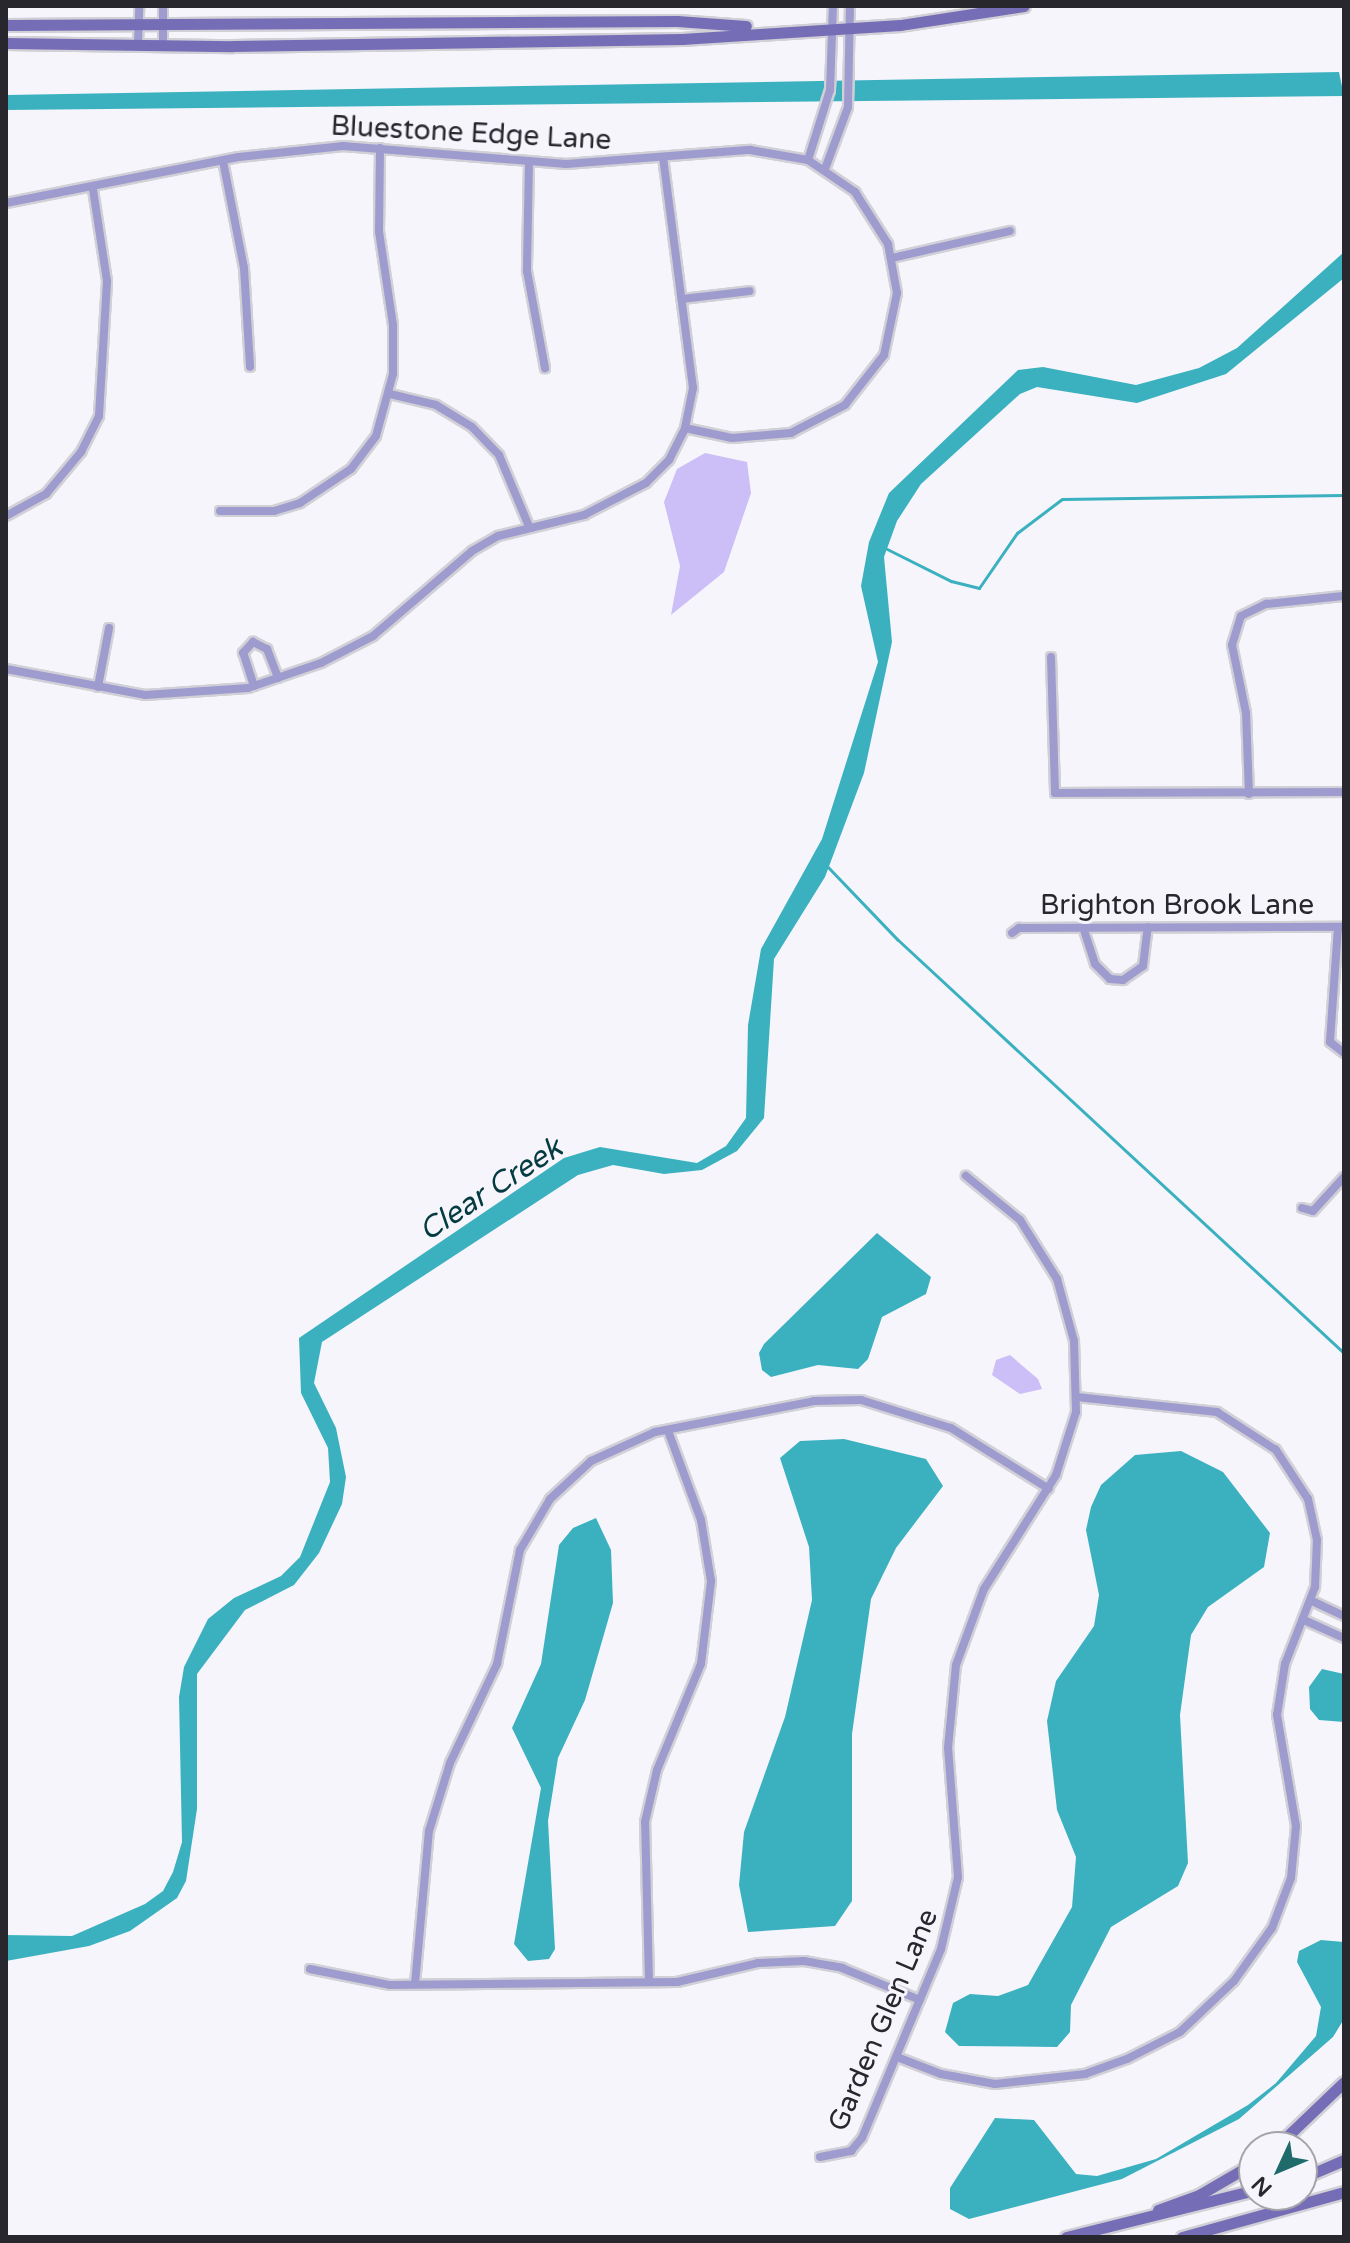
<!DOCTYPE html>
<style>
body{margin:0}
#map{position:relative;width:1350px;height:2243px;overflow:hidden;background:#f7f5fc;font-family:"Varela Round",sans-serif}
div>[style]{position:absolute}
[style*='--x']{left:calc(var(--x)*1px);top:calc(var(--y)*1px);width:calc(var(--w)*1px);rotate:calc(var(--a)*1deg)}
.green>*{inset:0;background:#ccbef6}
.water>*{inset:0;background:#3bb1c0}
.stream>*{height:3px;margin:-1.5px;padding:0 1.5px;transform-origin:1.5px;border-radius:1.5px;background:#3bb1c0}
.roads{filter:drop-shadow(2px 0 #d2d0d7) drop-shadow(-2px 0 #d2d0d7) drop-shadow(0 2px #d2d0d7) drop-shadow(0 -2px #d2d0d7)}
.street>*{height:8px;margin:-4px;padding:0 4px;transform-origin:4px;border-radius:4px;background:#9e9bce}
.secondary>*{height:11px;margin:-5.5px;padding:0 5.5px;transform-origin:5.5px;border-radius:5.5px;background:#766db7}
span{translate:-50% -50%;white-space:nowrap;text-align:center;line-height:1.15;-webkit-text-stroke:6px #f7f5fc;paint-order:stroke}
.street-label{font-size:28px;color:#29272e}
.water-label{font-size:30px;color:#033b41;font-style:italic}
.frame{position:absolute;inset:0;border:8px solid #29272e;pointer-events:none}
.north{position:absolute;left:1238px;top:2131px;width:80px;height:80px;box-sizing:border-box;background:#f7f5fc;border:2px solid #a5a3aa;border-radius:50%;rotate:226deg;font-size:22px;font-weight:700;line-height:32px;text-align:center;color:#29272e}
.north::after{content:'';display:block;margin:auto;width:28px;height:36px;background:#1f6b6b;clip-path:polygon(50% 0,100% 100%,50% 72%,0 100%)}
</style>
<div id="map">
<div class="green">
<i style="clip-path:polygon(705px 453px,747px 462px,751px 493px,724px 572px,671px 615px,680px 566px,664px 502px,677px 469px)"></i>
<i style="clip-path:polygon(1010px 1355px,1038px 1379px,1042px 1389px,1020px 1394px,992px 1375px,996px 1360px)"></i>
</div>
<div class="water">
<i style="clip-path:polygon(1339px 72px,1344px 96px,6px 110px,6px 95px)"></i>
<i style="clip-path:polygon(1344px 252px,1344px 278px,1226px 374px,1137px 403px,1037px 387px,1020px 394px,921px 484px,897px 521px,884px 557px,892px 642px,864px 773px,825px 877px,774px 959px,764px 1118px,737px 1151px,702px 1170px,664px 1174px,613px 1165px,578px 1175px,322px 1342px,314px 1383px,336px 1428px,346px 1477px,342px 1504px,319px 1553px,294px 1585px,245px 1610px,197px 1674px,197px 1809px,186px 1881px,177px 1898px,130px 1931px,89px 1946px,6px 1961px,6px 1935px,72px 1936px,145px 1904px,163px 1891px,173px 1872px,182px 1842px,179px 1697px,184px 1667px,208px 1619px,234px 1598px,281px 1576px,300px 1557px,330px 1482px,328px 1448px,301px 1393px,299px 1338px,564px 1158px,600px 1147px,697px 1163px,726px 1146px,746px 1118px,748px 1025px,761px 949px,822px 839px,878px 662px,861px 586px,869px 542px,889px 493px,1018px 370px,1043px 367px,1136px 385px,1199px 368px,1237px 348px)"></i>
<i style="clip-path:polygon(877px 1233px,931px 1277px,926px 1294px,882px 1317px,868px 1359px,858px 1369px,818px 1365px,771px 1377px,762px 1370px,759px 1353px,764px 1344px)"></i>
<i style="clip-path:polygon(844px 1439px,926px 1459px,943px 1486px,896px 1548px,871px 1599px,852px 1734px,852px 1901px,835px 1926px,748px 1932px,739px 1885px,744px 1832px,785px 1717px,812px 1600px,809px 1547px,780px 1458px,800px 1441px)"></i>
<i style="clip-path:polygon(1181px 1451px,1223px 1472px,1270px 1533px,1264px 1567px,1208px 1607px,1191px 1635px,1180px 1715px,1188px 1863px,1178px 1886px,1111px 1927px,1071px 2005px,1070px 2032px,1057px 2047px,959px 2046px,945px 2032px,953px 2003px,970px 1994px,998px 1996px,1028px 1985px,1072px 1907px,1076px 1857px,1057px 1810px,1047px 1721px,1056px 1681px,1094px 1626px,1099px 1595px,1086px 1530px,1091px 1507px,1101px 1485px,1135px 1455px)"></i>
<i style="clip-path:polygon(596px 1518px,611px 1550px,613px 1603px,585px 1700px,558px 1758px,548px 1821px,555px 1949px,549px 1959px,528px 1961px,514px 1944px,541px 1788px,512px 1728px,541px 1664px,559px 1545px,573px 1528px)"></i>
<i style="clip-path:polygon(1322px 1669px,1344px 1674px,1344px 1722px,1319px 1720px,1310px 1709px,1309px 1687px)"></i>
<i style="clip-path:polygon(1321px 1940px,1344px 1942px,1344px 2019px,1333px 2037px,1239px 2119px,1122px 2179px,969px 2219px,950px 2209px,950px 2188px,995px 2118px,1034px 2120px,1076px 2174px,1097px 2176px,1156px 2159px,1248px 2105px,1276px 2083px,1316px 2036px,1321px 2007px,1297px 1962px,1299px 1951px)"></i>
</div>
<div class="stream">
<i style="--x:885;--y:548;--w:74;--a:26.6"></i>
<i style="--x:951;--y:581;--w:29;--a:14"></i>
<i style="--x:979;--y:588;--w:67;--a:-55.4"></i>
<i style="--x:1017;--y:533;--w:56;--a:-37.1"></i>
<i style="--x:1062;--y:499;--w:282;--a:-0.8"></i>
<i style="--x:826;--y:865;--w:103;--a:46.2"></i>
<i style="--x:897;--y:939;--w:609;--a:42.81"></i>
</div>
<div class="roads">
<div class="street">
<i style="--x:163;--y:6;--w:38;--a:90"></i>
<i style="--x:138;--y:44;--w:38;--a:-88"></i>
<i style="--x:808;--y:160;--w:73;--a:-72.6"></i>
<i style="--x:830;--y:90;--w:84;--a:-88"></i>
<i style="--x:223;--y:161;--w:109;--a:78.9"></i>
<i style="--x:244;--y:268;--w:99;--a:86.5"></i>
<i style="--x:529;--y:162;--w:109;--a:91.1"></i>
<i style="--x:527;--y:271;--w:99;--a:79.5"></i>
<i style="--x:825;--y:169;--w:66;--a:-69.6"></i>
<i style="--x:848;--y:107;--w:101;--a:-88.9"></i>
<i style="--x:6;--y:203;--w:237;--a:-11.2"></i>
<i style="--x:239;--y:157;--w:105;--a:-6"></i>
<i style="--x:343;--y:146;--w:224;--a:4.6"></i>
<i style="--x:566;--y:164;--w:185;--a:-4.4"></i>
<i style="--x:750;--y:150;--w:59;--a:9.8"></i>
<i style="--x:808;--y:160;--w:57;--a:34.2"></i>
<i style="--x:855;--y:192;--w:62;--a:57.6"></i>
<i style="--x:888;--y:244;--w:50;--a:79.6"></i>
<i style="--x:897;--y:293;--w:63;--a:101.8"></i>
<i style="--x:884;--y:355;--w:63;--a:128"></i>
<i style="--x:845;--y:405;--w:61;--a:152.6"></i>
<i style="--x:791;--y:433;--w:59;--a:175.2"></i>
<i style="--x:732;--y:438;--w:48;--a:-168"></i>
<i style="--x:892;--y:258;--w:121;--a:-12.9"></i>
<i style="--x:682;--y:299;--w:68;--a:-6.7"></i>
<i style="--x:390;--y:394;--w:47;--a:13.4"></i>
<i style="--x:436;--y:405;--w:42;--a:31.4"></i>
<i style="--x:472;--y:427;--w:39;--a:46"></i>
<i style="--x:499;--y:455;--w:75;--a:67.2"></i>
<i style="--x:220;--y:511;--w:54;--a:0"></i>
<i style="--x:274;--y:511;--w:27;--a:-17"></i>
<i style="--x:300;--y:503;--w:61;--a:-33.7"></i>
<i style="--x:351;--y:469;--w:41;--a:-52.9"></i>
<i style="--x:376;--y:436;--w:64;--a:-74.7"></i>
<i style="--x:393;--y:374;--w:49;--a:-90"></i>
<i style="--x:393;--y:325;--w:95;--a:-98.5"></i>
<i style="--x:379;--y:231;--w:83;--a:-89.3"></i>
<i style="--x:6;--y:516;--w:46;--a:-28.8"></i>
<i style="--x:46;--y:494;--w:55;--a:-50.2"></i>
<i style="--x:81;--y:452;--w:40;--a:-63.4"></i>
<i style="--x:99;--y:416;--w:135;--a:-86.6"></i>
<i style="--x:107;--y:281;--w:93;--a:-98.7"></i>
<i style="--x:1051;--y:657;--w:136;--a:88.3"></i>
<i style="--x:1055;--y:793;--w:289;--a:-0.2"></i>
<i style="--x:6;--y:669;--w:141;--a:10.6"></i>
<i style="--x:145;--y:695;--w:103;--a:-3.9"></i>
<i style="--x:248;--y:688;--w:77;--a:-18.9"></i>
<i style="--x:321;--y:663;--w:59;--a:-27.4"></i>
<i style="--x:373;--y:636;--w:130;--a:-40.6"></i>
<i style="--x:472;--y:551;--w:30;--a:-30"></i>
<i style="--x:498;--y:536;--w:89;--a:-13.7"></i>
<i style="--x:584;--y:515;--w:70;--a:-27.3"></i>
<i style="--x:646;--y:483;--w:33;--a:-45"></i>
<i style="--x:669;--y:460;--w:36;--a:-63"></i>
<i style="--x:685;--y:428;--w:41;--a:-78.7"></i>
<i style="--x:693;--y:388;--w:232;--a:-97.4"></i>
<i style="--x:254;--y:686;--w:35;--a:-108"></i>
<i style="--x:243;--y:653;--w:15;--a:-48"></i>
<i style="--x:253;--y:642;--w:16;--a:27"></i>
<i style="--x:267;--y:649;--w:31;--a:69"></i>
<i style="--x:98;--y:687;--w:60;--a:-79.4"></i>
<i style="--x:1249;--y:794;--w:81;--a:-92.1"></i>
<i style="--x:1246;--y:713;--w:69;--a:-101.6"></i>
<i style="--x:1232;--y:645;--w:30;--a:-73"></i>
<i style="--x:1241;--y:616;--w:28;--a:-26"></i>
<i style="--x:1266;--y:604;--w:78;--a:-5.9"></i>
<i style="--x:1083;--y:927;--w:39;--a:72"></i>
<i style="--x:1095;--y:964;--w:21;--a:45"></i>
<i style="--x:1110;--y:979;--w:13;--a:4"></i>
<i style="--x:1123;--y:980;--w:24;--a:-35"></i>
<i style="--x:1143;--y:966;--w:39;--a:-83"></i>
<i style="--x:1338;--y:927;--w:115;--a:94"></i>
<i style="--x:1330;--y:1042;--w:18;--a:38"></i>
<i style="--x:1012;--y:933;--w:9;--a:-36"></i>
<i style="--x:1019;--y:928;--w:325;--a:-0.2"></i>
<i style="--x:1302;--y:1208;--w:11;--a:15"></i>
<i style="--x:1313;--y:1211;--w:46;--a:-47.6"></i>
<i style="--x:1312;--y:1601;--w:35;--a:25"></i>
<i style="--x:1304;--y:1620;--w:44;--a:24.2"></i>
<i style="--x:310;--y:1969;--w:82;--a:11.3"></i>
<i style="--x:390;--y:1985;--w:287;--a:-0.6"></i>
<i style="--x:677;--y:1982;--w:83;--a:-13.2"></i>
<i style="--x:758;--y:1963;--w:46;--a:-2.5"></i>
<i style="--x:804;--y:1961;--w:39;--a:10"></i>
<i style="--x:842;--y:1968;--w:84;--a:22.3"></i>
<i style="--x:649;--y:1981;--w:159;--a:-91.4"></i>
<i style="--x:645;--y:1822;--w:53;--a:-77"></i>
<i style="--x:657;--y:1770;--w:115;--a:-67.5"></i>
<i style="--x:701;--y:1664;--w:84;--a:-83.1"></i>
<i style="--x:711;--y:1581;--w:62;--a:-99.3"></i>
<i style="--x:701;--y:1520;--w:95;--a:-110.3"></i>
<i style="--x:415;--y:1984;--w:154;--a:-84.8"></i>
<i style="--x:429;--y:1831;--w:71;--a:-72.8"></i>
<i style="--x:450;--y:1763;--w:110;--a:-64.6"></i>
<i style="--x:497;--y:1664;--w:116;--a:-78.6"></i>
<i style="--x:520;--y:1550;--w:59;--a:-59.5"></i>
<i style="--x:550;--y:1499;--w:56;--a:-42.8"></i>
<i style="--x:591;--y:1461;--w:70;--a:-24.4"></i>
<i style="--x:655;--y:1432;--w:162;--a:-11"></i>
<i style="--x:814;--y:1401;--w:47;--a:-1.2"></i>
<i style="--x:861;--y:1400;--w:94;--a:17.3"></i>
<i style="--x:951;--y:1428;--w:115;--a:31.9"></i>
<i style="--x:897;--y:2057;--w:47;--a:21.1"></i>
<i style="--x:941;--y:2074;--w:55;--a:10.5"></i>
<i style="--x:995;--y:2084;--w:91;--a:-6.3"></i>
<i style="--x:1085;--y:2074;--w:45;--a:-19.7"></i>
<i style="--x:1127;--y:2059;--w:59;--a:-27"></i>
<i style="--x:1180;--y:2032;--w:74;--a:-43.4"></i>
<i style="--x:1234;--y:1981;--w:65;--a:-54.4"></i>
<i style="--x:1272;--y:1928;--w:53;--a:-69.2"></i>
<i style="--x:1291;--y:1878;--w:52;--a:-84.5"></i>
<i style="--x:1296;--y:1826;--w:113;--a:-99.7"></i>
<i style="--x:1277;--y:1715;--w:52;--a:-81.1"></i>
<i style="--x:1285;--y:1664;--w:83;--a:-68.7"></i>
<i style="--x:1315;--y:1587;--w:47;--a:-87.6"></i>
<i style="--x:1317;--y:1540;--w:42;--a:-102.4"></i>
<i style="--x:1308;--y:1499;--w:59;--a:-123.1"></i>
<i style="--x:1276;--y:1450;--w:70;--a:-147.2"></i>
<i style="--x:1217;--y:1412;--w:141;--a:-173.9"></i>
<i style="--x:820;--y:2157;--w:32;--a:-11"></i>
<i style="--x:851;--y:2151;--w:17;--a:-50"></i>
<i style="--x:862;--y:2138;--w:205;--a:-67.3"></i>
<i style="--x:941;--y:1949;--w:74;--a:-76.7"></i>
<i style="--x:958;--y:1877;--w:129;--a:-94.4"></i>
<i style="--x:948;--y:1748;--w:83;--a:-84.5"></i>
<i style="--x:956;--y:1665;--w:81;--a:-69.8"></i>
<i style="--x:984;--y:1589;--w:135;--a:-57.7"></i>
<i style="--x:1056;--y:1475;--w:66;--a:-72.4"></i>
<i style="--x:1076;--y:1412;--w:71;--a:-91.6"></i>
<i style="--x:1074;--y:1341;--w:64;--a:-105.3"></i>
<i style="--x:1057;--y:1279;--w:70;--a:-122.1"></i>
<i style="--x:1020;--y:1220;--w:70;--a:-140.8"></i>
</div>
<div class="secondary">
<i style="--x:6;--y:25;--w:671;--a:-0.34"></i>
<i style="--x:677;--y:21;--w:69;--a:4.1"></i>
<i style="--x:6;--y:43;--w:227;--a:0.8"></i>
<i style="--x:233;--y:46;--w:449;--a:-0.9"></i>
<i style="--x:682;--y:39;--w:218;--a:-3.7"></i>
<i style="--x:900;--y:25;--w:125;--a:-8.7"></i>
<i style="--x:1276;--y:2147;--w:94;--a:-43.7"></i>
<i style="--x:1302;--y:2178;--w:46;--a:-23.2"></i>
<i style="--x:1158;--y:2210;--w:44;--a:-20.1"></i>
<i style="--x:1199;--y:2195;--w:64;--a:-30.2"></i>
<i style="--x:1066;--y:2237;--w:194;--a:-14"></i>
<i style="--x:1182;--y:2237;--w:168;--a:-15.5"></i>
</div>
</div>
<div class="street-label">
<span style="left:471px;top:133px;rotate:3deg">Bluestone Edge Lane</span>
<span style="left:1177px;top:905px">Brighton Brook Lane</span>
<span style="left:883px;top:2020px;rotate:-67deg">Garden Glen Lane</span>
</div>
<div class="water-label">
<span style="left:491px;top:1190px;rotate:-33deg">Clear Creek</span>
</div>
<div class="frame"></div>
<div class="north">N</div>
</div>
